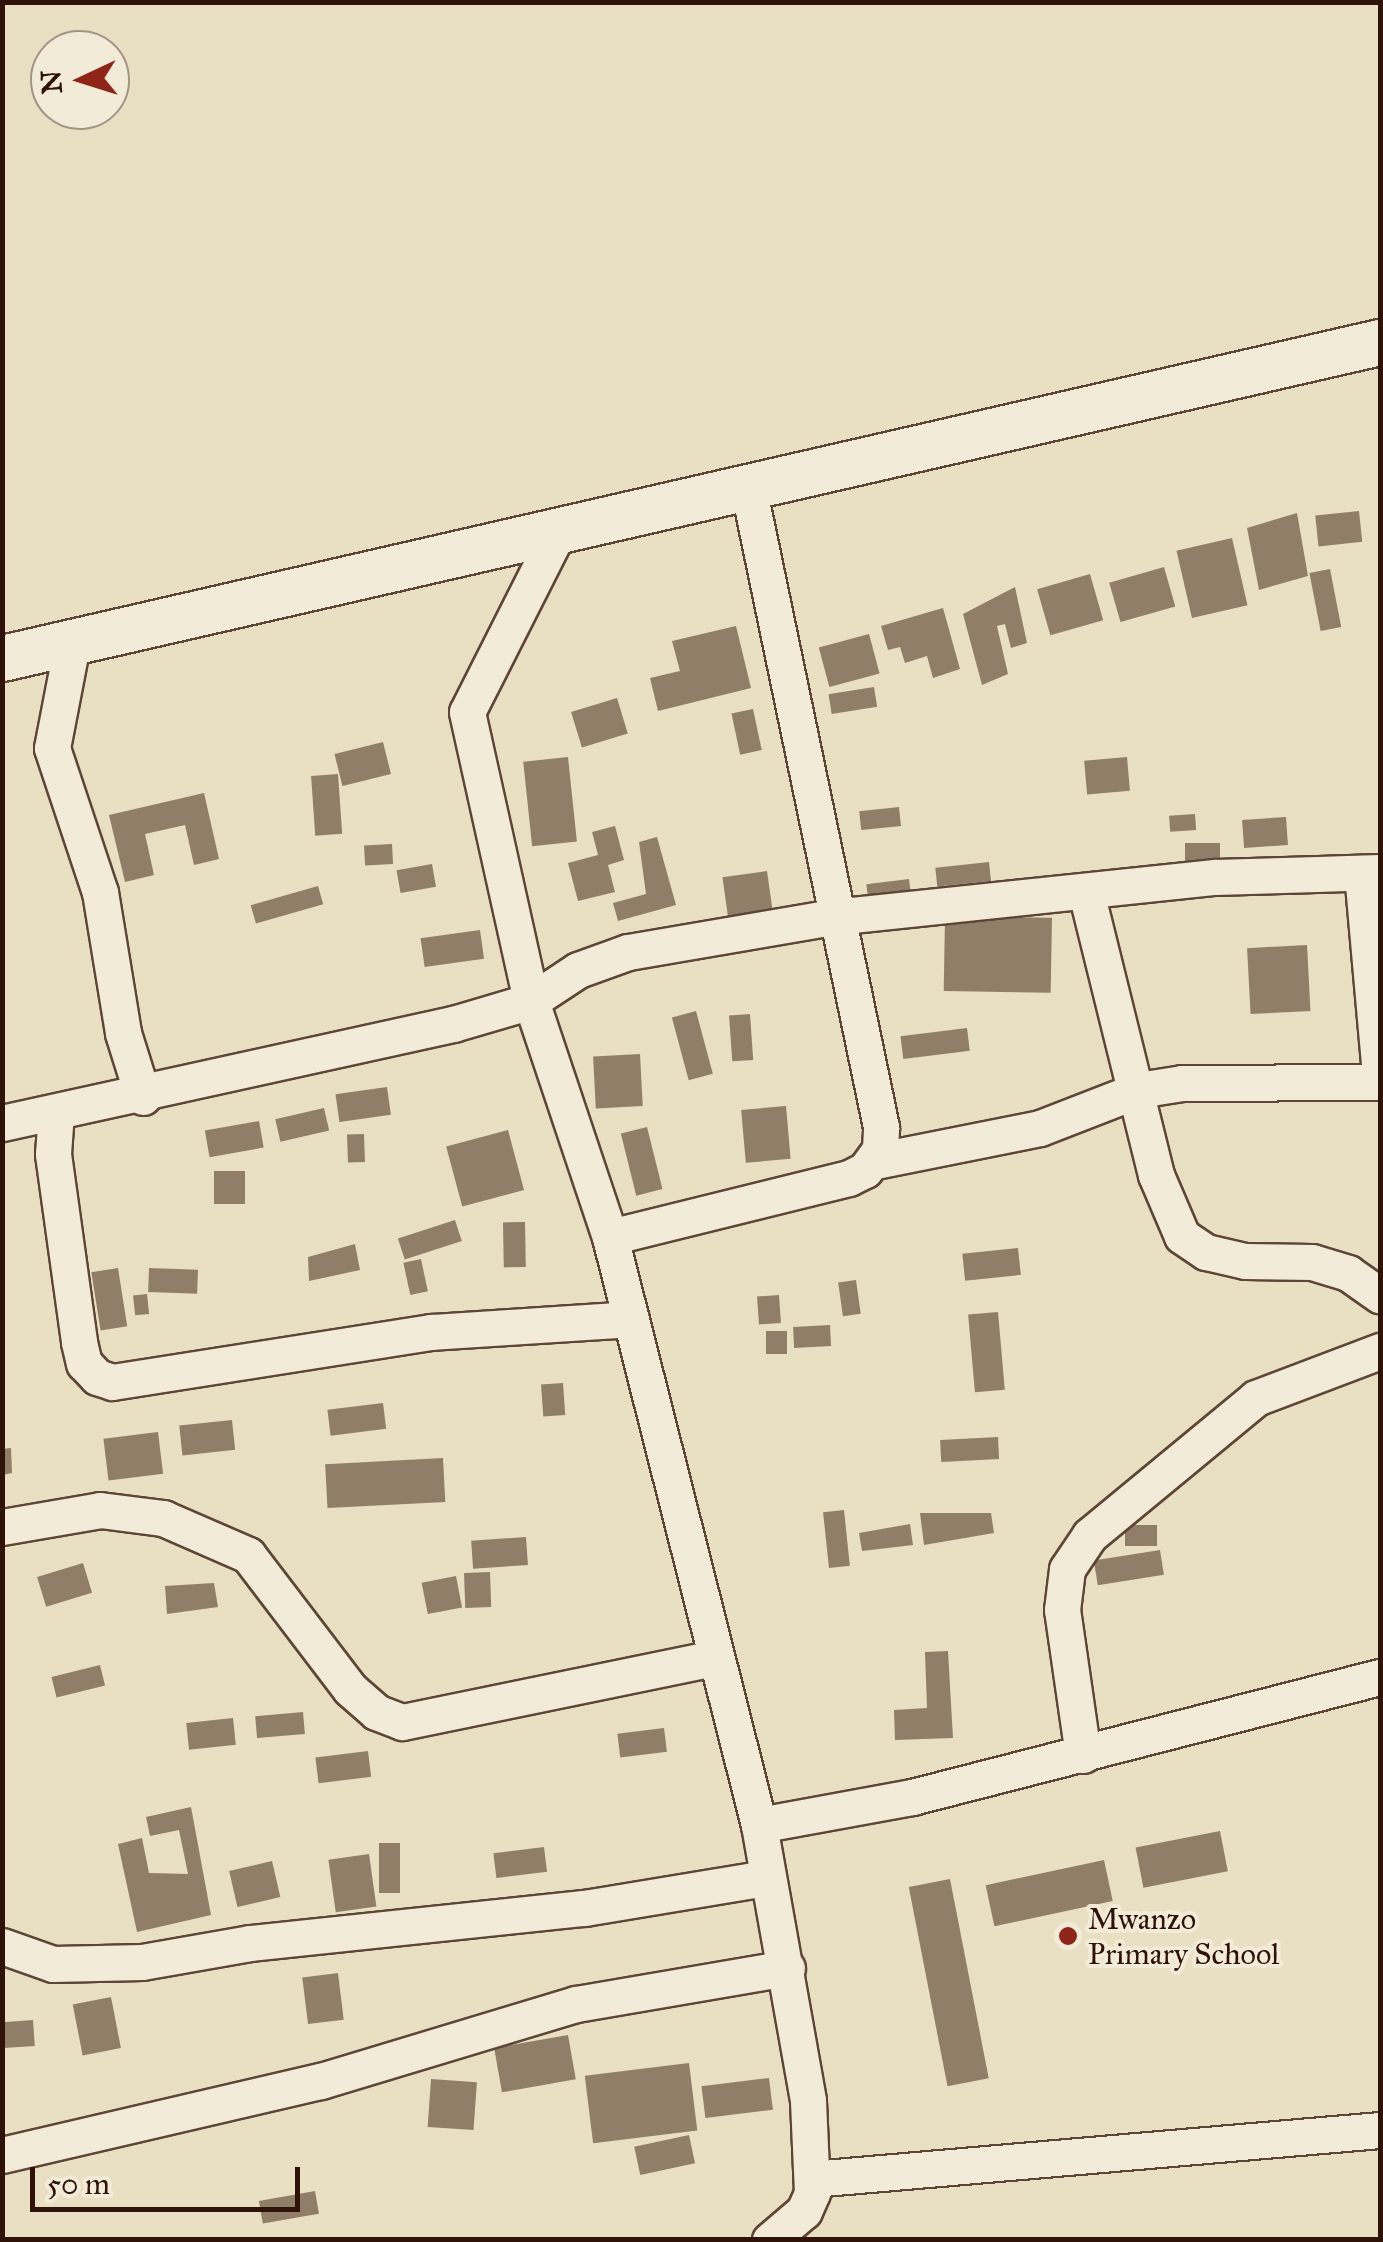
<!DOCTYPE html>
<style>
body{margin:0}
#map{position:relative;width:1383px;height:2242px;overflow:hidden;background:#e9e0c3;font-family:"IM FELL Great Primer",serif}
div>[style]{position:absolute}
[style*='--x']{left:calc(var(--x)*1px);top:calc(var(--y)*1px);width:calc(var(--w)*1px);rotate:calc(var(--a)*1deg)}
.building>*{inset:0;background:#907e69;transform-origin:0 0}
.roads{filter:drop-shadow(2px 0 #5e4637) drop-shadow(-2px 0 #5e4637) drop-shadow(0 2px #5e4637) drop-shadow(0 -2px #5e4637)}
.minor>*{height:35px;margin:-17.5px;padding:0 17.5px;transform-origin:17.5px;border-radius:17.5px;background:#f1ebd8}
.tertiary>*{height:45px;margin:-22.5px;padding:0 22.5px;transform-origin:22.5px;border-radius:22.5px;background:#f1ebd8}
.dots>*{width:28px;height:28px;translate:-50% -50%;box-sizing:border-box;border:5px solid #f1ebd8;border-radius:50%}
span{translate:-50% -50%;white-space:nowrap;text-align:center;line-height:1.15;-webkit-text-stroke:8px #f1ebd8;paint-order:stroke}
.poi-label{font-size:30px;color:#2f1308}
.left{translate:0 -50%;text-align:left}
.frame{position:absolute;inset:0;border:5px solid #2f1308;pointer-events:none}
.north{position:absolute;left:30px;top:30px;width:100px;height:100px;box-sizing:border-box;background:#f1ebd8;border:2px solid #a39585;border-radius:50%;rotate:266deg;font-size:28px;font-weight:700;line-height:40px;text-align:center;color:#2f1308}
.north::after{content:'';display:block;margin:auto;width:35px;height:45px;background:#8f2418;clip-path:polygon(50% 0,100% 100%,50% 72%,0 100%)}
.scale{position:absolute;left:30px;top:2167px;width:270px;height:45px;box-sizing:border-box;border:5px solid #2f1308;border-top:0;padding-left:12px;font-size:30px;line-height:35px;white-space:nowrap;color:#2f1308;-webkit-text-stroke:8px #f1ebd8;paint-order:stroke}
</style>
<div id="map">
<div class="building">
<i style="left:1359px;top:511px;width:31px;height:44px;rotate:84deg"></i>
<i style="clip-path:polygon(1297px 513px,1308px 576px,1259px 590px,1247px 528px)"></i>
<i style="left:1232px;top:538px;width:69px;height:57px;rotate:77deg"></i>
<i style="left:1164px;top:567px;width:41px;height:57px;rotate:74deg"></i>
<i style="left:1330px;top:569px;width:59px;height:21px;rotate:79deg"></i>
<i style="left:1090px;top:574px;width:48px;height:55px;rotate:74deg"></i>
<i style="clip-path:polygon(1015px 587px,1027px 643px,1011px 648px,1005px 624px,997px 626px,1008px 674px,982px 685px,963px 614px)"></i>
<i style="clip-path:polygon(943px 608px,960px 669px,933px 678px,927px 656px,905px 663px,900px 647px,888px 650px,881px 626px)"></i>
<i style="clip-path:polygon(736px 626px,751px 688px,658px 711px,650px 678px,680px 671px,672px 641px)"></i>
<i style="left:869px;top:634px;width:41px;height:52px;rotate:75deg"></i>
<i style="left:874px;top:687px;width:20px;height:46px;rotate:81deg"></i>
<i style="left:617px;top:698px;width:37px;height:48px;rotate:73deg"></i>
<i style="left:753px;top:709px;width:42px;height:22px;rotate:78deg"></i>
<i style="left:383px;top:742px;width:33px;height:50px;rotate:76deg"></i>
<i style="left:568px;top:757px;width:85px;height:45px;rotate:84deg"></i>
<i style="left:1127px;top:757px;width:34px;height:43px;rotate:85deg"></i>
<i style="left:338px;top:774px;width:60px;height:27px;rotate:86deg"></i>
<i style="clip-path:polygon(204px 793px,219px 859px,194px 865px,185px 825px,145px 834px,154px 875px,125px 882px,109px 815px)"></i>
<i style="left:899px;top:807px;width:19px;height:40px;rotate:84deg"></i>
<i style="left:1195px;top:814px;width:16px;height:26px;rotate:86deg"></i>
<i style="left:1286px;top:817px;width:28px;height:44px;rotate:86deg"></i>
<i style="clip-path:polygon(615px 826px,624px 860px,608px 865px,615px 892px,578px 901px,568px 863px,598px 855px,592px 832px)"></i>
<i style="clip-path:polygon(657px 837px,676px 905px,618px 921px,613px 903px,646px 894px,639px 842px)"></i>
<i style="left:1185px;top:843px;width:35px;height:22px"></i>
<i style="left:392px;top:844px;width:20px;height:28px;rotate:87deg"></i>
<i style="left:989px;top:862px;width:19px;height:54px;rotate:84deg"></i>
<i style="left:432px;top:864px;width:23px;height:36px;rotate:80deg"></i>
<i style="left:767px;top:871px;width:44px;height:45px;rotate:82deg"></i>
<i style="left:909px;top:879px;width:25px;height:43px;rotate:83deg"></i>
<i style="left:318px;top:886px;width:19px;height:70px;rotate:74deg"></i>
<i style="left:945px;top:916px;width:107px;height:75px;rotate:1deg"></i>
<i style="left:480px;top:930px;width:29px;height:60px;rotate:82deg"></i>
<i style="left:1307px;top:945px;width:66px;height:60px;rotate:87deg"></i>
<i style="left:696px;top:1011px;width:65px;height:25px;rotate:75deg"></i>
<i style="left:750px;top:1014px;width:46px;height:21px;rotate:86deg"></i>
<i style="left:967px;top:1028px;width:23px;height:67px;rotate:83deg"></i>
<i style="left:640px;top:1054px;width:52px;height:47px;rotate:87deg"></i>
<i style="left:387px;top:1087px;width:28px;height:52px;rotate:82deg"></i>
<i style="left:786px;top:1106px;width:53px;height:45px;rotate:85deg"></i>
<i style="left:324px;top:1108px;width:23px;height:50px;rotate:77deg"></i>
<i style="left:259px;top:1121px;width:27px;height:55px;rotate:80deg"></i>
<i style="left:647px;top:1127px;width:64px;height:27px;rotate:76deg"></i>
<i style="left:508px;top:1130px;width:62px;height:64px;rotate:75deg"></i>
<i style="left:364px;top:1134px;width:28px;height:17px;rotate:88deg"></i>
<i style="left:245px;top:1171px;width:33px;height:31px;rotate:90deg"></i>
<i style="left:455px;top:1220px;width:22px;height:60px;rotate:72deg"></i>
<i style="left:525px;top:1222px;width:45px;height:22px;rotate:89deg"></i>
<i style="clip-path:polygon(355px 1244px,360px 1270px,309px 1281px,308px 1257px)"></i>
<i style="left:1018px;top:1248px;width:27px;height:56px;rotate:84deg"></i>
<i style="left:421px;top:1259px;width:33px;height:18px;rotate:78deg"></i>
<i style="left:118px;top:1268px;width:59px;height:27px;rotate:81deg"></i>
<i style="left:149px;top:1268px;width:49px;height:24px;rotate:2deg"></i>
<i style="left:856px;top:1280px;width:34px;height:18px;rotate:82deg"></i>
<i style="left:147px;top:1294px;width:20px;height:14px;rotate:84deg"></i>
<i style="left:779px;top:1295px;width:28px;height:22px;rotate:86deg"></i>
<i style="left:998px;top:1312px;width:78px;height:30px;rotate:85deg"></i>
<i style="left:830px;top:1325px;width:21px;height:37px;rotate:87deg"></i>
<i style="left:766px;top:1331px;width:21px;height:23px"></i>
<i style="left:563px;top:1383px;width:32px;height:22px;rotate:86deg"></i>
<i style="left:383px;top:1403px;width:26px;height:56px;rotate:83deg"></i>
<i style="left:232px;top:1420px;width:30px;height:53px;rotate:84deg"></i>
<i style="left:158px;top:1432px;width:42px;height:55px;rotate:83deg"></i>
<i style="left:998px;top:1437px;width:22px;height:58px;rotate:87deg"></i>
<i style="clip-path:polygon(11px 1448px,12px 1473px,2px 1475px,2px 1449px)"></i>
<i style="left:443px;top:1458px;width:44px;height:118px;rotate:87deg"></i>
<i style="left:844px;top:1510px;width:56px;height:21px;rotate:84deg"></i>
<i style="clip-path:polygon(920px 1513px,991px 1513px,994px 1533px,924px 1545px)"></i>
<i style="clip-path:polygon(910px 1524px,913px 1545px,862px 1551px,859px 1533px)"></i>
<i style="left:1125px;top:1525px;width:32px;height:21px"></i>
<i style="left:526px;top:1537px;width:28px;height:55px;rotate:86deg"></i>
<i style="left:1160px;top:1550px;width:25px;height:67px;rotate:81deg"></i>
<i style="left:83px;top:1563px;width:31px;height:48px;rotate:73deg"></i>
<i style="left:490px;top:1572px;width:35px;height:26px;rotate:88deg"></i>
<i style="left:456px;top:1576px;width:32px;height:35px;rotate:79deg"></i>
<i style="clip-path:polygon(214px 1583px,218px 1607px,167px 1614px,165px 1586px)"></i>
<i style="clip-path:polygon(948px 1651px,953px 1738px,895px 1740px,894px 1710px,927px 1708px,925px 1652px)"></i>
<i style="left:100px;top:1665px;width:21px;height:50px;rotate:76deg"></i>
<i style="left:303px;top:1712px;width:22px;height:48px;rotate:85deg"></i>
<i style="left:233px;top:1718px;width:27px;height:47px;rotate:84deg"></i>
<i style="left:664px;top:1728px;width:24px;height:47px;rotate:83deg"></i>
<i style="left:368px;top:1751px;width:26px;height:53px;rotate:83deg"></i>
<i style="clip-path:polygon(191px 1807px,211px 1915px,137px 1932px,118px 1844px,142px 1838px,149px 1873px,188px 1874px,179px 1830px,150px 1836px,146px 1817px)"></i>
<i style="left:1220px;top:1831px;width:41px;height:86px;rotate:79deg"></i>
<i style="left:379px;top:1843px;width:21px;height:50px"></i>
<i style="left:544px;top:1847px;width:25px;height:51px;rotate:83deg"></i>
<i style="left:369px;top:1854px;width:53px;height:41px;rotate:82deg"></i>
<i style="left:1104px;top:1860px;width:42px;height:121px;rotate:78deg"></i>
<i style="left:272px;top:1861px;width:37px;height:44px;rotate:77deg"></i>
<i style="left:950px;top:1879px;width:203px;height:42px;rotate:79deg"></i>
<i style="left:338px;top:1973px;width:47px;height:36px;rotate:83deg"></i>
<i style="left:111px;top:1997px;width:52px;height:39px;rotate:79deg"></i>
<i style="left:33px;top:2020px;width:26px;height:31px;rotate:86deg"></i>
<i style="left:568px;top:2035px;width:45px;height:75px;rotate:80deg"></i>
<i style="left:689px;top:2063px;width:68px;height:105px;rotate:83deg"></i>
<i style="left:769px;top:2078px;width:32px;height:68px;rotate:83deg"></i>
<i style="left:431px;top:2079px;width:46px;height:48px;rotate:4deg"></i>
<i style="left:689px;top:2135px;width:29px;height:56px;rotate:78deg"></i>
<i style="left:315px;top:2191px;width:23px;height:57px;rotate:80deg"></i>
</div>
<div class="roads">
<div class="minor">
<i style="--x:560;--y:528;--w:206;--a:116.8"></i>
<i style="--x:467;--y:712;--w:296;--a:77.5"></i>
<i style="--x:531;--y:1001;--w:249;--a:71.5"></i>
<i style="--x:610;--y:1237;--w:607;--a:75.78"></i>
<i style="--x:759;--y:1825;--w:280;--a:79.9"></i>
<i style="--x:808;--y:2101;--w:92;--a:87.5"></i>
<i style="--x:812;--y:2193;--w:20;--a:114"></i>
<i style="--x:804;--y:2211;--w:45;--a:139.5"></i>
<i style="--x:73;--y:639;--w:111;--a:100.9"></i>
<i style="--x:52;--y:748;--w:152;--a:71.6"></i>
<i style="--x:100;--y:892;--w:143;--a:80.7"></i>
<i style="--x:123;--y:1033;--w:67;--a:72.6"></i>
<i style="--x:1362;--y:873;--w:201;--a:84.9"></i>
<i style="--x:1086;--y:892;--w:292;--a:76.1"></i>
<i style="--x:1156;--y:1175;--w:66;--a:66.9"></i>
<i style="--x:1182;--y:1236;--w:29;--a:34"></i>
<i style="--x:1206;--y:1252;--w:40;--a:13"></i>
<i style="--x:1245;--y:1261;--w:67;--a:0.9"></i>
<i style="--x:1312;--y:1262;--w:38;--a:17"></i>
<i style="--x:1348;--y:1273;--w:39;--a:35"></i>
<i style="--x:56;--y:1112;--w:42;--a:94.1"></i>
<i style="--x:53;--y:1154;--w:190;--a:82.1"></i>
<i style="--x:79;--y:1342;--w:22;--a:77"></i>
<i style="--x:84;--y:1363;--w:19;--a:47"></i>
<i style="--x:97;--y:1377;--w:16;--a:18"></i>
<i style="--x:112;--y:1382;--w:323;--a:-8.9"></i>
<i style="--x:431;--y:1332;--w:200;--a:-3.7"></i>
<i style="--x:2;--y:1123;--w:462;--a:-12.4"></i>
<i style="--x:453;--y:1024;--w:81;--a:-16.4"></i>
<i style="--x:531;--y:1001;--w:56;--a:-33.4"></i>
<i style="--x:578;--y:970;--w:53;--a:-19.8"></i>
<i style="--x:628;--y:952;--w:208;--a:-9.7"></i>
<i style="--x:833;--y:917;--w:384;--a:-6"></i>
<i style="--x:1215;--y:877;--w:165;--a:-1.7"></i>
<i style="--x:875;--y:1161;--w:168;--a:-11.3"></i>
<i style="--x:1040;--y:1128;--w:105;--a:-21.2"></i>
<i style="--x:1138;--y:1090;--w:45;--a:-9"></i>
<i style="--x:1182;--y:1083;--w:198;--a:-0.3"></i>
<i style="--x:610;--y:1237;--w:246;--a:-13.9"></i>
<i style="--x:849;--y:1178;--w:18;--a:-27"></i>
<i style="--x:865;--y:1170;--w:26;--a:-54"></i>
<i style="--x:880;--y:1149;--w:22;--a:-87"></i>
<i style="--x:881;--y:1127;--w:650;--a:-101.73"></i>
<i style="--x:2;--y:1527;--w:99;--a:-9.8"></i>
<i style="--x:100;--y:1510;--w:64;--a:7.2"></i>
<i style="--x:163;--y:1518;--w:93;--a:23.5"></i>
<i style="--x:248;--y:1555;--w:168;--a:52.7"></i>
<i style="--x:350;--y:1689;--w:35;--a:41"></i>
<i style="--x:376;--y:1712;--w:28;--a:21"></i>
<i style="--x:402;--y:1722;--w:319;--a:-11.6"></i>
<i style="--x:1083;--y:1755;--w:147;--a:-98.2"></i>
<i style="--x:1062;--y:1610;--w:41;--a:-83"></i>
<i style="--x:1067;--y:1569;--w:41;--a:-55.9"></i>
<i style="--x:1090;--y:1535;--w:215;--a:-39.5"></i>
<i style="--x:1256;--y:1398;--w:133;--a:-20.8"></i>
<i style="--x:759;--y:1825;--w:156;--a:-10.4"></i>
<i style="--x:912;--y:1797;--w:483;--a:-14.4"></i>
<i style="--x:2;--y:1946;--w:54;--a:19.4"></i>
<i style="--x:53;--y:1964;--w:89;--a:-1.3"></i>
<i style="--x:142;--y:1962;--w:110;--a:-10"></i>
<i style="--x:250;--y:1943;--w:337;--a:-6"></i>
<i style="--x:585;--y:1908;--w:184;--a:-9.4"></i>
<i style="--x:2;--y:2155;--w:327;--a:-13.1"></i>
<i style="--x:321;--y:2081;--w:266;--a:-16.8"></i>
<i style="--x:576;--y:2004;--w:214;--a:-9.7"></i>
<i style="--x:812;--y:2179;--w:570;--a:-4.93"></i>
</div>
<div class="tertiary">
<i style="--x:2;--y:658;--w:1414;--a:-12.92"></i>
</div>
</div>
<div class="dots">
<i style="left:1068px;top:1936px;background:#8f2418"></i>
</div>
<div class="poi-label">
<span class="left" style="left:1088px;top:1936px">Mwanzo<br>Primary School</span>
</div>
<div class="frame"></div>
<div class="north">N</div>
<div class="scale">50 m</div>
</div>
